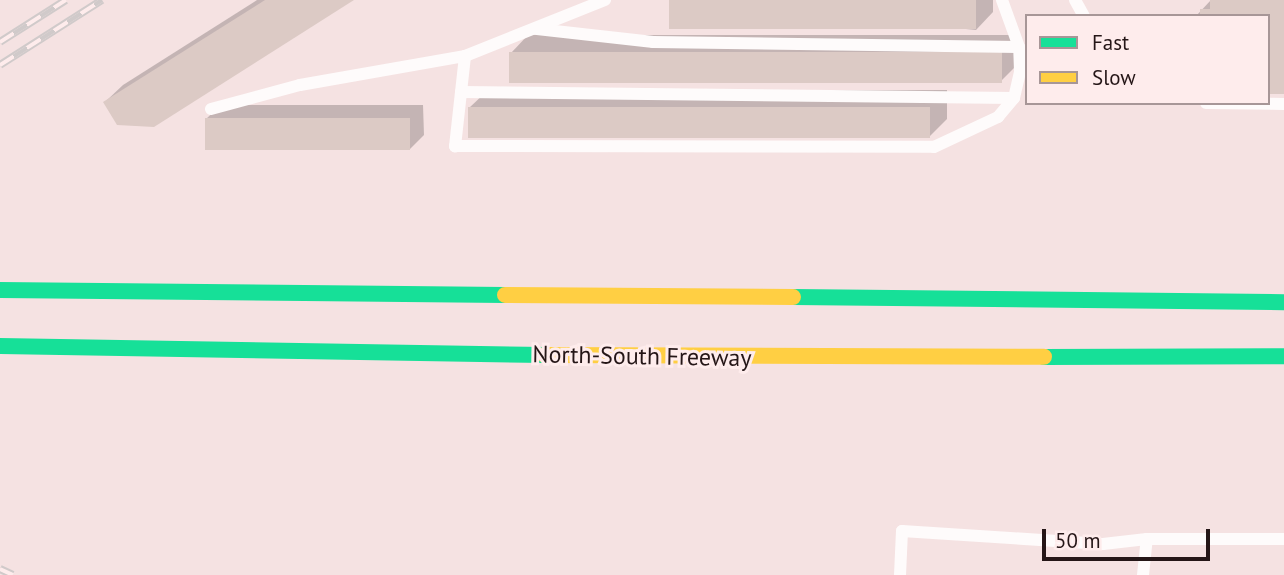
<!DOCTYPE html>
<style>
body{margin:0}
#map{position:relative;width:1284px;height:575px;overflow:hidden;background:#f5e2e2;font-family:"PT Sans",sans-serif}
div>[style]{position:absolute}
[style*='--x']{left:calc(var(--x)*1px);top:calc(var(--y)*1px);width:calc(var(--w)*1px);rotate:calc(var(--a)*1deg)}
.shadow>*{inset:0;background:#0003}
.building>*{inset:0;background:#dccac5;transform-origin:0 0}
.lane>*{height:12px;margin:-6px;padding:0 6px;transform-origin:6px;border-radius:6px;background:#fefbfb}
.fast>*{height:16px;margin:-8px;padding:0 8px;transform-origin:8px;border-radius:8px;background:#16e098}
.slow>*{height:16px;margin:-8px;padding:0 8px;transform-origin:8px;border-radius:8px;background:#ffcf43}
.rail>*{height:8px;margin-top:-4px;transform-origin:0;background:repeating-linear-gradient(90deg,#feecec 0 16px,#d0caca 0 32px);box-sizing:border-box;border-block:2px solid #d0caca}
span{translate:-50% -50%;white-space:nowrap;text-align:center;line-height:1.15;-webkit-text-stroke:6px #feecec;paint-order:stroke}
.street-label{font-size:24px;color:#251617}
.legend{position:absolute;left:1025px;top:14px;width:245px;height:91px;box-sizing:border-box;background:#feecec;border:2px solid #a79697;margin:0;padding:9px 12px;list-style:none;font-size:21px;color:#251617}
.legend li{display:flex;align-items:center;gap:14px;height:35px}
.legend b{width:35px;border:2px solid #a79697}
.scale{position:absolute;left:1042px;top:529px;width:168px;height:32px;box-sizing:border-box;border:4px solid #251617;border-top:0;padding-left:9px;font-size:21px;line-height:24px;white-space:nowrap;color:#251617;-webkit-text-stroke:5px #feecec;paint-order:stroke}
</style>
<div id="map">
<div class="shadow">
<i style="clip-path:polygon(257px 0,351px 0,105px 102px,123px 85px)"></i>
<i style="clip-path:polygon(671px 0,993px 0,993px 12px,976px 30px)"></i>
<i style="clip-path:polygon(1211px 0,1284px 0,1284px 92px,1268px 16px,1196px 16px)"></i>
<i style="clip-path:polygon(528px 35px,1019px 35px,1019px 63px,1001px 81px,511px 53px)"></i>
<i style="clip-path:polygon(947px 90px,947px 119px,929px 137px,469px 108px,487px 91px)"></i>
<i style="clip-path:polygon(221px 105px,423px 105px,424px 135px,410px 149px,206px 119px)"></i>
</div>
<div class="building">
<i style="clip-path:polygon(265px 0,354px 0,154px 127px,117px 125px,103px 102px)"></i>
<i style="left:669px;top:0;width:307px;height:29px"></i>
<i style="clip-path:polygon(1210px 0,1284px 0,1284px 94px,1268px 94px,1268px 16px,1200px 16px,1200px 9px,1210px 9px)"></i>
<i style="left:509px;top:52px;width:493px;height:31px"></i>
<i style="left:930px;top:107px;width:31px;height:462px;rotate:90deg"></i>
<i style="left:205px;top:118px;width:205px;height:32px"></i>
</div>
<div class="lane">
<i style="--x:605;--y:0;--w:151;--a:158.2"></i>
<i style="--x:465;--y:56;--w:91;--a:96.3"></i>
<i style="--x:455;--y:146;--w:479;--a:0.1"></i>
<i style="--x:934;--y:147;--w:71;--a:-25.1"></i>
<i style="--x:998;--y:117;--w:25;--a:-50"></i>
<i style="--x:1014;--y:98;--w:28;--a:-77"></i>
<i style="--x:1020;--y:71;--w:24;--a:-92"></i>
<i style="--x:1019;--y:47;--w:50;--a:-109.9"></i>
<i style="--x:1075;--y:0;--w:18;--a:61"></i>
<i style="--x:537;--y:29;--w:117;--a:6.4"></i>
<i style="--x:653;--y:42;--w:366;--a:0.8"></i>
<i style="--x:461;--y:92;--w:553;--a:0.62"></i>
<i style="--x:1206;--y:103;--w:78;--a:0.7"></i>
<i style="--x:211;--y:109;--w:92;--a:-15.1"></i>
<i style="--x:300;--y:85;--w:168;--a:-10"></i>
<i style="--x:900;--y:575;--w:44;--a:-87.4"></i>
<i style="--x:902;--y:531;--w:201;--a:3.7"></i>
<i style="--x:1103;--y:544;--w:44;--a:-6.5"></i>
<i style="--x:1147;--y:539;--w:137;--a:0"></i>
<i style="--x:1143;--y:575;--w:36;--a:-84"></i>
</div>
<div class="fast">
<i style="--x:0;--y:290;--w:505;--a:0.57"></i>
<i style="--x:793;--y:297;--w:491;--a:0.6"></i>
<i style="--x:0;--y:346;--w:545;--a:0.95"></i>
<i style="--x:1044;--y:357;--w:240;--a:-0.2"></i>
</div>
<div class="slow">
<i style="--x:505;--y:295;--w:288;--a:0.4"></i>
<i style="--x:545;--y:355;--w:499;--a:0.2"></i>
</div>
<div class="rail">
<i style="--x:0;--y:42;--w:78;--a:-32.5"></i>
<i style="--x:0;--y:65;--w:121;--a:-32.5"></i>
<i style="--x:0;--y:569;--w:14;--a:25"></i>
</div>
<div class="street-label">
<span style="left:642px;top:356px;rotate:1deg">North-South Freeway</span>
</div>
<ul class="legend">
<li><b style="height:9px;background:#16e098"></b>Fast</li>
<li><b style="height:9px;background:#ffcf43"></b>Slow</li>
</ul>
<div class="scale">50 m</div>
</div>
